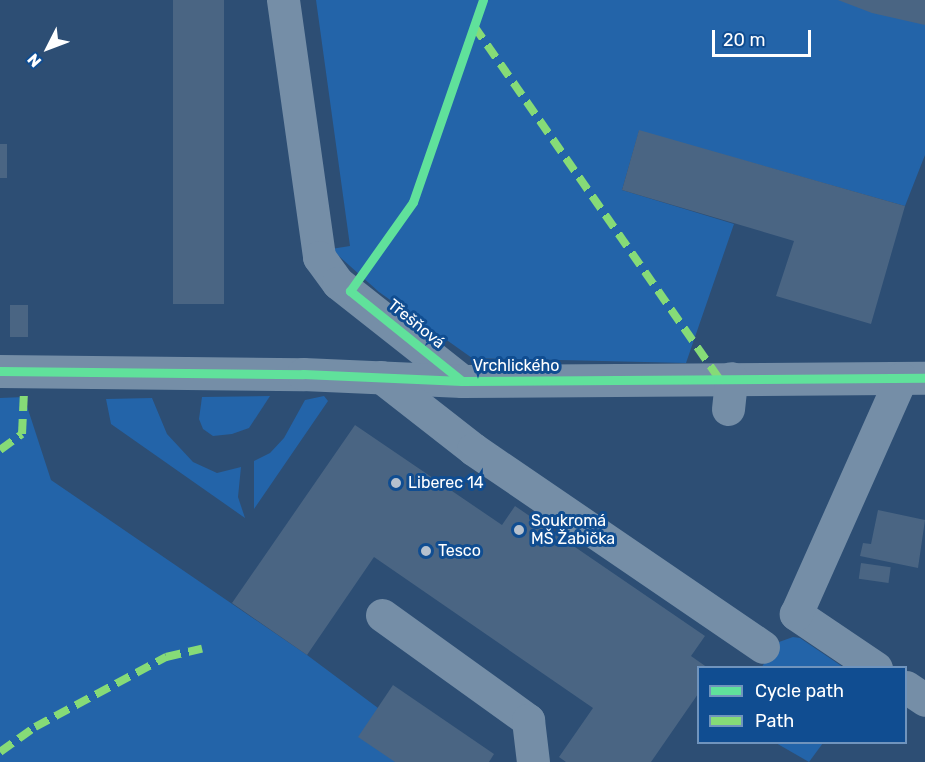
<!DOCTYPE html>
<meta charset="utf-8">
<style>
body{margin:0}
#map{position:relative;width:925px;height:762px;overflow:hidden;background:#2d4e74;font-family:Rubik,sans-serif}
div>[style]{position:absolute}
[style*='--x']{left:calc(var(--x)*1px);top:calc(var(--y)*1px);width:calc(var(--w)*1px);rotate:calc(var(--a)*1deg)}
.green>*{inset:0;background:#2364a9}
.building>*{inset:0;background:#4a6583;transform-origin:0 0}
.minor>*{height:33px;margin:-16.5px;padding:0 16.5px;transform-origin:16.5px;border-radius:16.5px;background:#758ea7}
.quiet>*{height:8px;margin-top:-4px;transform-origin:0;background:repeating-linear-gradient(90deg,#86db77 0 15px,transparent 0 23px)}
.cycleway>*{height:9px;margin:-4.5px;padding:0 4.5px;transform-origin:4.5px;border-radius:4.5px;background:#60e19b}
.dots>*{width:16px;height:16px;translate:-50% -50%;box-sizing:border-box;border:3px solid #104d91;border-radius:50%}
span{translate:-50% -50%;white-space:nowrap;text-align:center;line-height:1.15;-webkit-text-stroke:6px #104d91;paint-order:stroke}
.street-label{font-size:16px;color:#fff}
.poi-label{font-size:16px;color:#fff}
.left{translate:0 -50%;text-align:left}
.legend{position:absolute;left:697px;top:666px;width:210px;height:78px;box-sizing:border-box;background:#104d91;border:2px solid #7094bd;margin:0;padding:8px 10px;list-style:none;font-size:18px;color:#fff}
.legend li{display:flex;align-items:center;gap:12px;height:30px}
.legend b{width:30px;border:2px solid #7094bd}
.north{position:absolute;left:18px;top:18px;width:60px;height:60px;-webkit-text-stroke:4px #104d91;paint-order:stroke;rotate:228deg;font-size:16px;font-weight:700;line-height:24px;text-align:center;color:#fff}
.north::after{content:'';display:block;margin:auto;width:21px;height:27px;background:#fff;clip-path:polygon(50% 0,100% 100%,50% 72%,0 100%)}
.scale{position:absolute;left:712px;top:30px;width:99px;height:27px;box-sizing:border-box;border:3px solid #fff;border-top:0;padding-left:8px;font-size:18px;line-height:21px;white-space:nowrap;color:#fff;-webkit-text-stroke:4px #104d91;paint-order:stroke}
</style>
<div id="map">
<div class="green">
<i style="clip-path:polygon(316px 0,925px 0,925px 155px,905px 206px,639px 131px,622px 190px,734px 224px,686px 363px,472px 358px,379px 292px,331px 249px,350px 246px)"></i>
<i style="clip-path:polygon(270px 396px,249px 428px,232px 434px,213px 436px,203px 429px,199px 419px,202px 397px)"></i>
<i style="clip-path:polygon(324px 396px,328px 401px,254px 509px,254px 461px,270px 453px,284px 438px,305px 400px)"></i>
<i style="clip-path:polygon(24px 397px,51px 480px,307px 655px,378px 708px,395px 762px,0 762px,0 398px)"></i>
<i style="clip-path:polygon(152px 398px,167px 434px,193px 462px,217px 473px,241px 467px,238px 497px,245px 518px,111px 424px,106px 399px)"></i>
<i style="clip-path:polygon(793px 637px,800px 638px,843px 667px,761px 668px,779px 642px)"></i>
<i style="clip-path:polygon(776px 743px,823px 743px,809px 762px)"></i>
</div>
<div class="building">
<i style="left:173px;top:0;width:51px;height:304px"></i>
<i style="clip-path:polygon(838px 0,925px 0,925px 25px,872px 13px)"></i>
<i style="clip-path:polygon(639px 130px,905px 206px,871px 324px,776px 296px,794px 241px,622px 190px)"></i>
<i style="left:7px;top:144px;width:34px;height:7px;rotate:90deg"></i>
<i style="left:28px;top:305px;width:32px;height:18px;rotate:90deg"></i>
<i style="clip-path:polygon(355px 425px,502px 525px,515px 506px,705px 636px,691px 656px,708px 668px,698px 668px,698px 694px,651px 762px,566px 762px,559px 757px,593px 708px,374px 557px,307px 655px,232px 603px)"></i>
<i style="clip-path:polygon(878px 510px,925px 520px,918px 568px,860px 556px,863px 543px,871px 544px)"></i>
<i style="left:861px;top:563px;width:30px;height:16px;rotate:8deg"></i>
<i style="clip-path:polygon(393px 685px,494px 754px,489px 762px,395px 762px,358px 737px)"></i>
</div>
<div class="minor">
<i style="--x:283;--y:0;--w:260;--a:82"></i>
<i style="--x:319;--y:257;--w:32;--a:54"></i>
<i style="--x:338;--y:283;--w:158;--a:38.3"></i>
<i style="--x:0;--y:371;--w:303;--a:0.6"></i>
<i style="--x:303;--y:374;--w:159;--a:2.5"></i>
<i style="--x:462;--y:381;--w:463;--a:-0.4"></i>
<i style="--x:381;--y:377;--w:117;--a:38"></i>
<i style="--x:473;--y:449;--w:351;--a:34.3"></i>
<i style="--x:728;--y:409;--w:31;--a:-84"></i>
<i style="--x:382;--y:615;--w:180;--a:35.7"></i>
<i style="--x:528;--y:720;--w:42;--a:83.2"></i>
<i style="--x:876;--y:668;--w:97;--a:-146"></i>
<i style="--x:796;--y:614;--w:258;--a:-66"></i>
<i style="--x:906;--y:687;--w:23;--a:34"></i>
</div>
<div class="quiet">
<i style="--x:474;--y:26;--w:429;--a:55.2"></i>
<i style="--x:0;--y:450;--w:27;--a:-36"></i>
<i style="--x:22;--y:434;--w:43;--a:-87.3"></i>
<i style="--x:0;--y:752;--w:43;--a:-35.5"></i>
<i style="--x:35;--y:727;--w:149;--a:-28.1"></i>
<i style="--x:166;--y:657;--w:37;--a:-13"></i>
</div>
<div class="cycleway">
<i style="--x:0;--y:371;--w:303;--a:0.6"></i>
<i style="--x:303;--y:374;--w:159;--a:2.5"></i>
<i style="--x:462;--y:381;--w:463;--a:-0.4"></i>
<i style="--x:462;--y:381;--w:144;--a:-141.2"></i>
<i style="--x:350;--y:291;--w:109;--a:-54.7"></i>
<i style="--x:413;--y:202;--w:214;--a:-70.9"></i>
</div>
<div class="dots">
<i style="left:396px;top:483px;background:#b6c1ce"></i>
<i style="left:519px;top:530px;background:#b6c1ce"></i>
<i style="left:426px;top:551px;background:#b6c1ce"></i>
</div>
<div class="street-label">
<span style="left:416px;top:324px;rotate:39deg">Třešňová</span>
<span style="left:516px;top:366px">Vrchlického</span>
</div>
<div class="poi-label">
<span class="left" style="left:408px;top:483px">Liberec 14</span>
<span class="left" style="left:531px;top:530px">Soukromá<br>MŠ Žabička</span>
<span class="left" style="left:438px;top:551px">Tesco</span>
</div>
<ul class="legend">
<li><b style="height:8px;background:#60e19b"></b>Cycle path</li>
<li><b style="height:8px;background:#86db77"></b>Path</li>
</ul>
<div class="north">N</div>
<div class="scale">20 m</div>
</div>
